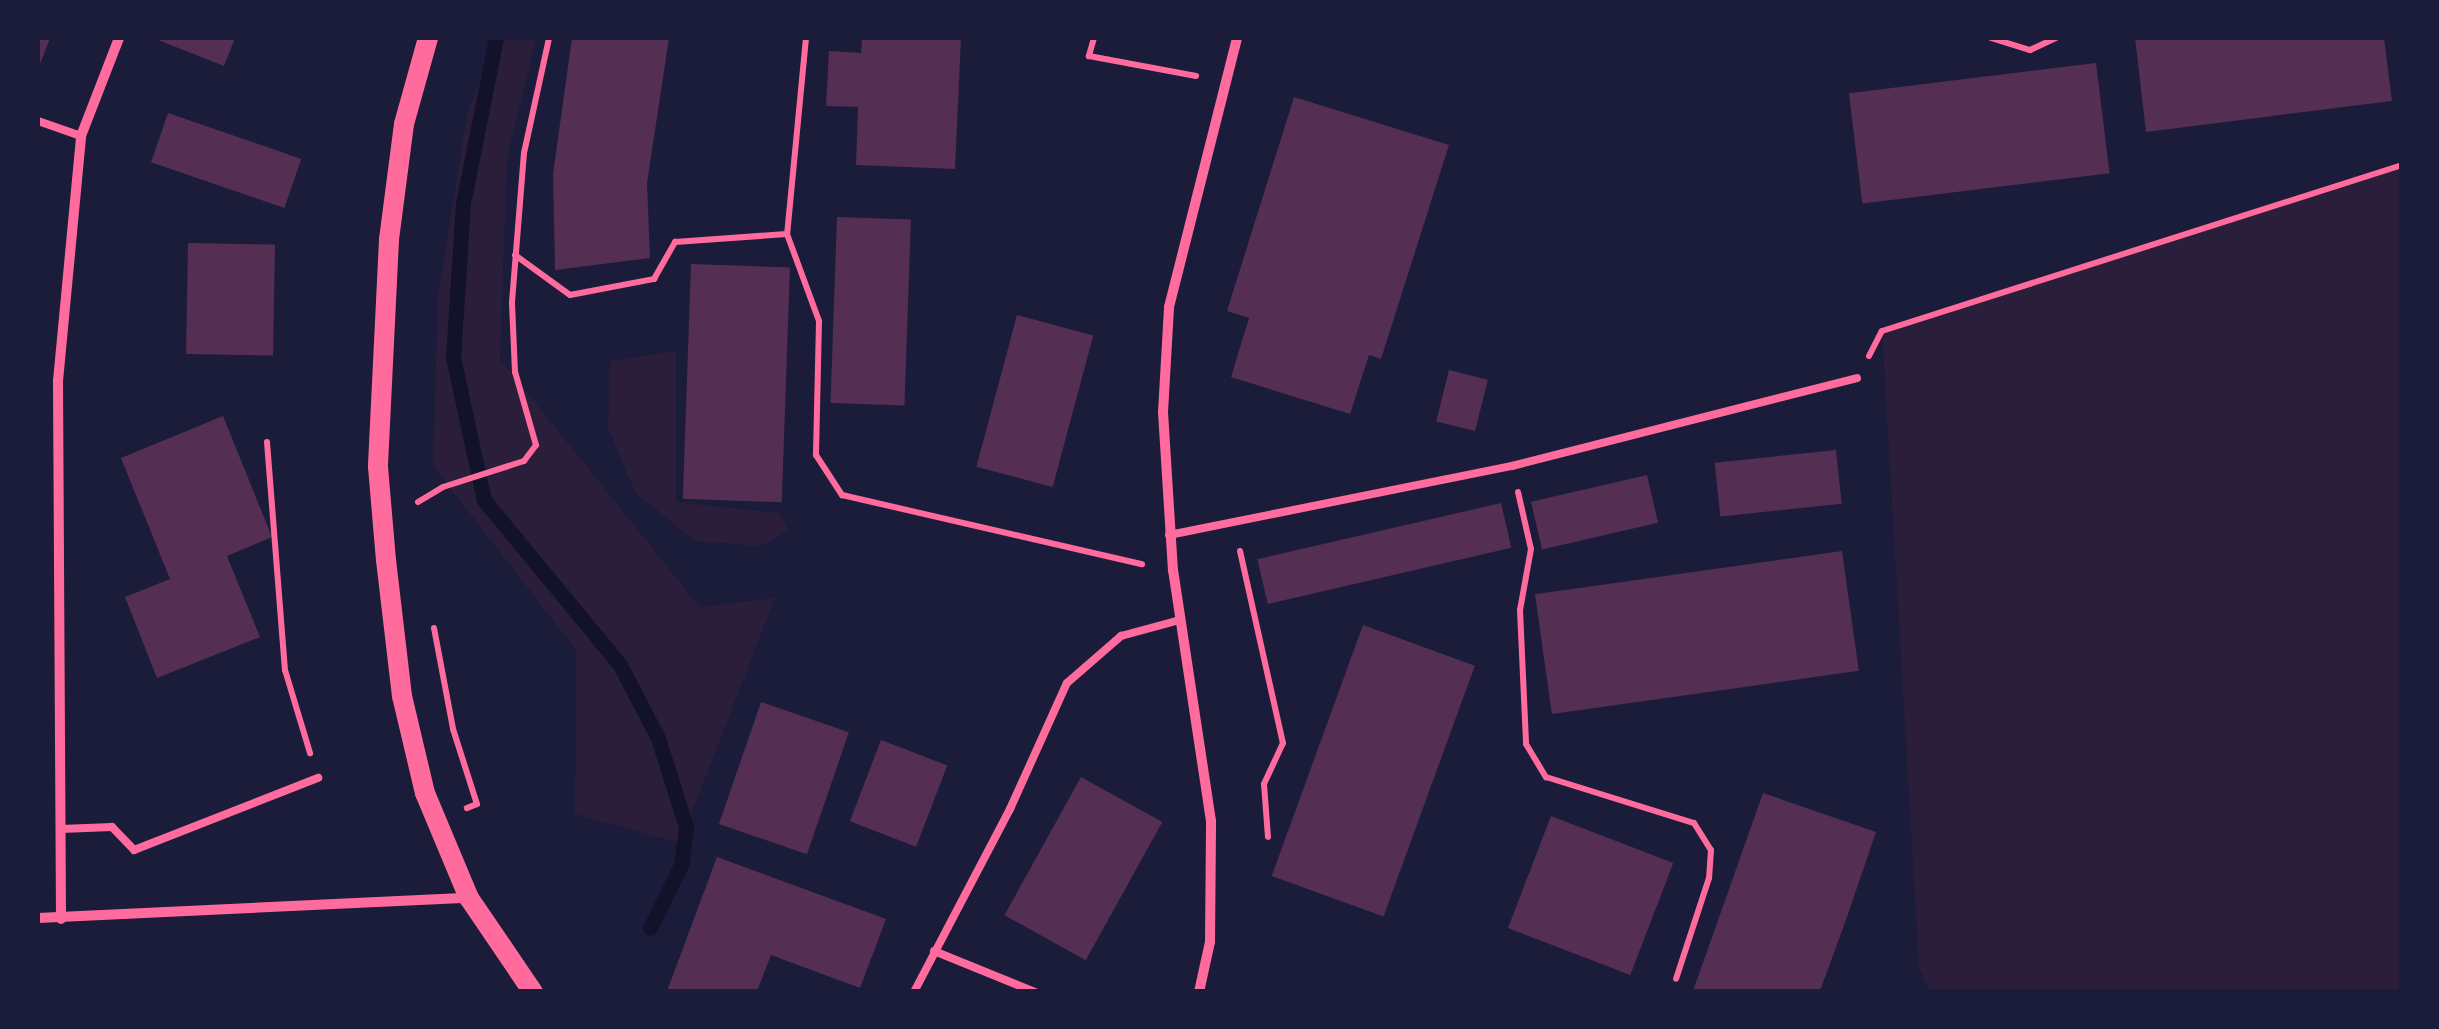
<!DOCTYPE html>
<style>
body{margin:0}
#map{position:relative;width:2439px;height:1029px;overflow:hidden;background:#1b1b3a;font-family:"Sofia Sans Condensed",sans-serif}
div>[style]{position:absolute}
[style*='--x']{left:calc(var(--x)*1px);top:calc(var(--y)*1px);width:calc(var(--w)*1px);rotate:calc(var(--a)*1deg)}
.green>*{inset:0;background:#2a1e3b}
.stream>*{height:15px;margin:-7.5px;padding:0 7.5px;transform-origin:7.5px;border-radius:7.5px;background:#12122b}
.building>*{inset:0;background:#542f53;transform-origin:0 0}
.path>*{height:6px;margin:-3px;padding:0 3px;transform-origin:3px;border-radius:3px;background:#ff6b9d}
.service>*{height:8px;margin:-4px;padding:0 4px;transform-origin:4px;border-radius:4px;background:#ff6b9d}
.minor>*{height:10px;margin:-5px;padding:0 5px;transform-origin:5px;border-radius:5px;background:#ff6b9d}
.secondary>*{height:20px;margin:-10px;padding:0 10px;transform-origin:10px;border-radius:10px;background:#ff6b9d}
span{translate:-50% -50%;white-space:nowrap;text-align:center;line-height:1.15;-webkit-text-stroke:8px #1b1b3a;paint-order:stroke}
.frame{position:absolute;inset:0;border:40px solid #1b1b3a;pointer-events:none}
</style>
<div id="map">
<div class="green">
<i style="clip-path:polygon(495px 38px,536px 38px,507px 159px,500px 359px,700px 607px,775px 598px,680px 843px,575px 814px,576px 650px,433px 466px,438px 295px,467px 115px)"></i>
<i style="clip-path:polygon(2401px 165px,2401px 991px,1929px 991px,1919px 967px,1882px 331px)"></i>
<i style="clip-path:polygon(676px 351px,676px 502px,779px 513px,788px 530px,761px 546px,695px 541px,635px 492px,608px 428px,610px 361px)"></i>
</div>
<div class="stream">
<i style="--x:496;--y:38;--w:168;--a:101.3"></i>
<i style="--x:463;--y:203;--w:154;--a:93.7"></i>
<i style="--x:453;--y:357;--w:146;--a:77.8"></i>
<i style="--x:484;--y:500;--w:214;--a:50.5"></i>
<i style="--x:620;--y:665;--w:82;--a:62.5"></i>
<i style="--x:658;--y:738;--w:93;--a:72.5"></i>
<i style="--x:686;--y:827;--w:38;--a:97"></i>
<i style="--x:681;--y:865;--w:70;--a:116.2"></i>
</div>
<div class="building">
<i style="clip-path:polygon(38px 38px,50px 38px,38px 69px)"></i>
<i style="clip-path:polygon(153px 38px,235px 38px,224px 66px)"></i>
<i style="clip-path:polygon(572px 38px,669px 38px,647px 183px,650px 258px,555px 270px,553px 174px)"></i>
<i style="clip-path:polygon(862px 38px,961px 38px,955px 169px,856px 165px,858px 107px,826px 106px,829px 51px,861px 53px)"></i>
<i style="clip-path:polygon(2135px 38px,2384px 38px,2392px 101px,2146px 132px)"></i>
<i style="left:2096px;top:63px;width:111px;height:249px;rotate:83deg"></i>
<i style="clip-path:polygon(1294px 97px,1449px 145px,1381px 359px,1369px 355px,1350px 414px,1231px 377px,1249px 318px,1227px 311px)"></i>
<i style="left:168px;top:113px;width:141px;height:52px;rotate:19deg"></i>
<i style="left:837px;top:217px;width:74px;height:186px;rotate:2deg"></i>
<i style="left:188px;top:243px;width:87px;height:111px;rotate:1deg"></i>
<i style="left:691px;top:264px;width:99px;height:235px;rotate:2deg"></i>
<i style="left:1017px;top:315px;width:79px;height:157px;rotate:15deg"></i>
<i style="left:1449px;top:370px;width:40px;height:53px;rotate:14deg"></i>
<i style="clip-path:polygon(223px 416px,272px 537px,227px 556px,260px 637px,157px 678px,125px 597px,170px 579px,121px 458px)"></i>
<i style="left:1836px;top:450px;width:54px;height:122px;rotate:84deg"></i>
<i style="left:1647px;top:475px;width:49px;height:119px;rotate:77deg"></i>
<i style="left:1501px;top:503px;width:46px;height:250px;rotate:77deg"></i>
<i style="left:1842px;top:551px;width:121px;height:310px;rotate:82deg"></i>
<i style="left:1363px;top:625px;width:119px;height:267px;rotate:20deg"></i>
<i style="left:761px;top:702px;width:93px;height:129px;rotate:19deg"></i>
<i style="left:881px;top:740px;width:71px;height:87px;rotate:21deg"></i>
<i style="left:1081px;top:777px;width:93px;height:158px;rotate:29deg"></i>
<i style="clip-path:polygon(1763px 793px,1876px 832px,1847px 917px,1820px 991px,1693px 991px)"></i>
<i style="left:1551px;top:816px;width:131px;height:120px;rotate:21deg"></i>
<i style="clip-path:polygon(717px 857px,886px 919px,860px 988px,771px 955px,757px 991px,667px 991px)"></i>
</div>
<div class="path">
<i style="--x:806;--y:38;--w:197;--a:95.5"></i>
<i style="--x:787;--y:234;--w:93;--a:69.8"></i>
<i style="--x:819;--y:321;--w:134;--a:91.3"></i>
<i style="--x:816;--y:455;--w:48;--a:57"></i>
<i style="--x:842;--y:495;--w:308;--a:13"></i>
<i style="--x:1094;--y:38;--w:19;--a:106"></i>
<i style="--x:1089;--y:56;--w:109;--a:10.6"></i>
<i style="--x:1991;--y:38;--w:41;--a:17.1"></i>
<i style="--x:2030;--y:50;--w:29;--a:-25"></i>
<i style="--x:515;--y:255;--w:68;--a:36"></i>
<i style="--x:570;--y:295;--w:86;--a:-10.8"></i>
<i style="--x:654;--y:279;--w:43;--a:-60.4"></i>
<i style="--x:675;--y:242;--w:112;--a:-4.1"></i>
<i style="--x:1869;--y:356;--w:28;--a:-63"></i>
<i style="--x:1882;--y:331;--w:546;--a:-17.7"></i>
<i style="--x:267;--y:442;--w:229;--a:85.5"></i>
<i style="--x:285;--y:670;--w:87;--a:73.2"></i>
<i style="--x:1518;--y:492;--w:58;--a:77.2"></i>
<i style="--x:1531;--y:549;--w:62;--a:100.2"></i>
<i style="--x:1520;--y:610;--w:134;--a:87.4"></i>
<i style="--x:1526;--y:744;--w:39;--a:59"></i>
<i style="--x:1546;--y:777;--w:155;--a:17.3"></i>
<i style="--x:1694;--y:823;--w:32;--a:58"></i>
<i style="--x:1711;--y:850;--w:28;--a:94"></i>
<i style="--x:1709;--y:878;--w:106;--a:108.1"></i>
<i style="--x:418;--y:502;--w:29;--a:-31"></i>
<i style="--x:443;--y:487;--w:85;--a:-17.8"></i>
<i style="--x:524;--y:461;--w:20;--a:-53"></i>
<i style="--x:536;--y:445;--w:76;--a:-106"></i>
<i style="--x:515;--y:372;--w:70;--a:-92.5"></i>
<i style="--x:512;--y:302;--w:149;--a:-85.4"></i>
<i style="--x:524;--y:153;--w:118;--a:-77.7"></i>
<i style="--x:1240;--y:551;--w:197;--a:77.4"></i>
<i style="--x:1283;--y:743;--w:45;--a:114.9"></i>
<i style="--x:1264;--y:784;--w:53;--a:85.7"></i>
<i style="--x:434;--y:628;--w:103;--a:79.3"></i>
<i style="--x:453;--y:729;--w:79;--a:72.3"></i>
<i style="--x:477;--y:804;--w:11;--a:158"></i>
<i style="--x:1340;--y:992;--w:7;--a:0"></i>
</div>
<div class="service">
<i style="--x:38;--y:121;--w:46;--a:19.2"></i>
<i style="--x:1169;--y:535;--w:350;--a:-11.4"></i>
<i style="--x:1512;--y:466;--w:356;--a:-14.3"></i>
<i style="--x:61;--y:829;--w:51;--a:-2.2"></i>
<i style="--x:112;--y:827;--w:32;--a:46"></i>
<i style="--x:134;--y:850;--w:198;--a:-21.4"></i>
<i style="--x:934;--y:951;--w:109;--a:22.1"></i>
<i style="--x:914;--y:992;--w:207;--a:-62.3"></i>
<i style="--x:1010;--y:809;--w:138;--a:-65.7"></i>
<i style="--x:1067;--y:683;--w:72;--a:-41"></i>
<i style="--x:1121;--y:636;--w:61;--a:-15.2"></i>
</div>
<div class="minor">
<i style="--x:38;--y:918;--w:430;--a:-2.7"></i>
<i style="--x:61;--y:919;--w:538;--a:-90.32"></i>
<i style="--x:58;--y:381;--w:246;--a:-84.6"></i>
<i style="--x:81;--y:136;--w:105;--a:-68.8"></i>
<i style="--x:1199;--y:992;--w:51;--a:-77.6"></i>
<i style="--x:1210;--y:942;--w:121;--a:-89.5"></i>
<i style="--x:1211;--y:821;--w:253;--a:-98.6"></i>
<i style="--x:1173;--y:571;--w:159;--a:-93.6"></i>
<i style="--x:1163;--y:412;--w:105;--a:-86.7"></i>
<i style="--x:1169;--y:307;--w:277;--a:-75.8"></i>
</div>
<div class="secondary">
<i style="--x:428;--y:38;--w:89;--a:105.6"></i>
<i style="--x:404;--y:124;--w:117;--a:97.4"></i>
<i style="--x:389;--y:240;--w:227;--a:92.8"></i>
<i style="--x:378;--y:467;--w:93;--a:85.1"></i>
<i style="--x:386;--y:560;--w:137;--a:83.3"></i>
<i style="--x:402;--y:696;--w:100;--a:76.7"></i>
<i style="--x:425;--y:793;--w:114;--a:67.3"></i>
<i style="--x:469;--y:898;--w:114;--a:55.8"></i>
</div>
<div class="frame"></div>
</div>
